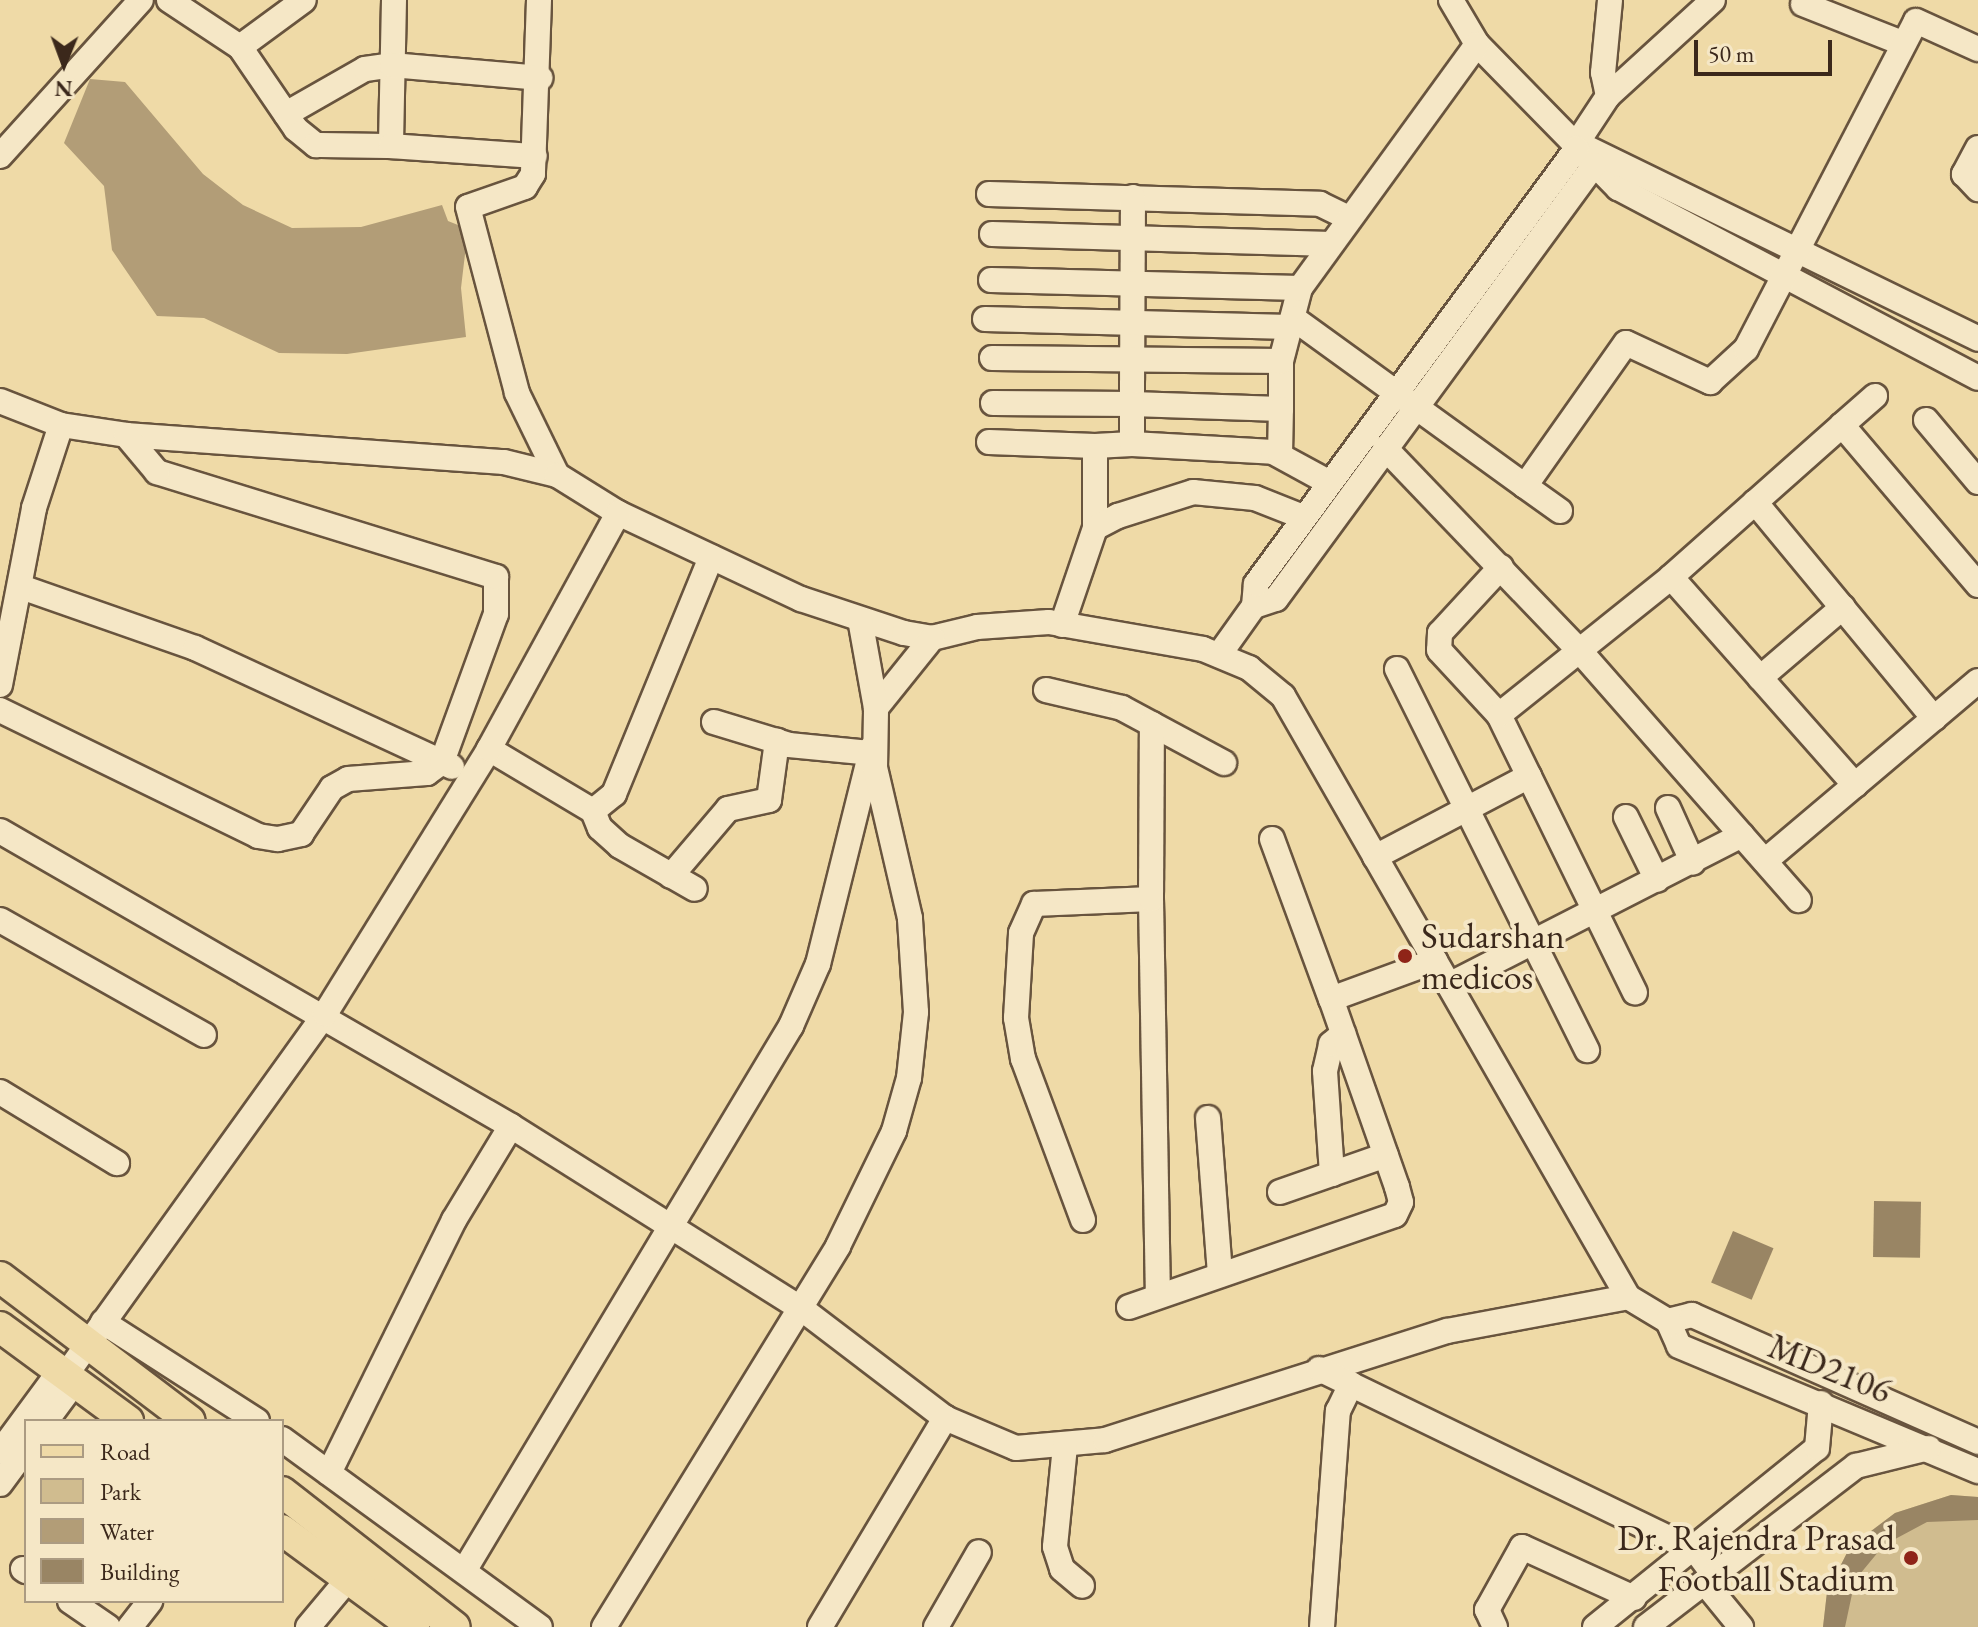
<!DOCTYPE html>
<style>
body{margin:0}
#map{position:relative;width:1978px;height:1627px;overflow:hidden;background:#efdaa7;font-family:"EB Garamond",serif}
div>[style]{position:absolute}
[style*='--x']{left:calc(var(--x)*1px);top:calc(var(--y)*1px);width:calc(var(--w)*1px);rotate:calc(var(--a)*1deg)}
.green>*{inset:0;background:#d0bc8f}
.water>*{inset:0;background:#b29d77}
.building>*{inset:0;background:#998564;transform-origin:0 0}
.roads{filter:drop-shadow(2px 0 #68543e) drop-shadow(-2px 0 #68543e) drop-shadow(0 2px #68543e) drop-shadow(0 -2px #68543e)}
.minor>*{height:24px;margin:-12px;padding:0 12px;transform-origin:12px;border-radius:12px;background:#f5e7c6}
.major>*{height:30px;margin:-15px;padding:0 15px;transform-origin:15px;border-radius:15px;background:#efdaa7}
.dots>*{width:22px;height:22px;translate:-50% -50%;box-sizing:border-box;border:4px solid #f5e7c6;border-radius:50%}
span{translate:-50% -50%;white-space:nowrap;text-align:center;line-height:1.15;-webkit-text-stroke:8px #f5e7c6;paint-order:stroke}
.poi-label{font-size:36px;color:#3b281b}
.left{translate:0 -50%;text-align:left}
.right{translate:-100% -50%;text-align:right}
.street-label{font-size:36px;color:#3b281b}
.legend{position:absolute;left:24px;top:1419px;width:260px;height:184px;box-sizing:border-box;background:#f5e7c6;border:2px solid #ab9b82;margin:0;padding:10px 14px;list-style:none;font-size:24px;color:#3b281b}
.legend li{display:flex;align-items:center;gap:16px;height:40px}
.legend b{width:40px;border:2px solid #ab9b82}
.north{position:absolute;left:24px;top:24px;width:80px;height:80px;-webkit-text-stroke:6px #f5e7c6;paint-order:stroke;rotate:181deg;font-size:22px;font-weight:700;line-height:32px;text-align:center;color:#3b281b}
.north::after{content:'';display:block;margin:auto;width:28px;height:36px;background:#3b281b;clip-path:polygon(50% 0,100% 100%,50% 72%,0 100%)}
.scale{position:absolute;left:1694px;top:40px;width:138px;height:36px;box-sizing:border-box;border:4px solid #3b281b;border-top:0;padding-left:10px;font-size:24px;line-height:28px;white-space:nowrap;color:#3b281b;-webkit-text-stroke:6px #f5e7c6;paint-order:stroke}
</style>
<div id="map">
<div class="green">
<i style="clip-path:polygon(1951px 1495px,1978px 1497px,1978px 1627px,1823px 1627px,1827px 1592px,1850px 1547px,1895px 1513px)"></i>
</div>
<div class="water">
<i style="clip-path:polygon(90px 79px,125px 82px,203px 174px,243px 205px,292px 228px,361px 227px,442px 205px,448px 221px,468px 229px,461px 288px,466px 337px,347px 354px,279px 353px,204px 318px,157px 316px,112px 250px,104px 186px,64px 143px)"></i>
</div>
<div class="building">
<i style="left:1874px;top:1201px;width:47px;height:56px;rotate:1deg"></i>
<i style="left:1733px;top:1231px;width:44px;height:56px;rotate:23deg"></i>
<i style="clip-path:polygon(1951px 1495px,1978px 1497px,1978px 1520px,1927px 1522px,1884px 1545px,1855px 1580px,1845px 1627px,1823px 1627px,1827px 1592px,1850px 1547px,1895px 1513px)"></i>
</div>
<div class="roads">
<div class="minor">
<i style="--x:169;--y:0;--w:85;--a:33.5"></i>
<i style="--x:240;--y:47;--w:99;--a:55.7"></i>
<i style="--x:296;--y:129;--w:26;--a:39"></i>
<i style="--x:316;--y:145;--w:75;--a:0.8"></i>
<i style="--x:394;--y:0;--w:146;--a:91.2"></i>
<i style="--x:391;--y:146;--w:144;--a:4"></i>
<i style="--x:539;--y:0;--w:174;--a:92"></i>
<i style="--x:533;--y:174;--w:15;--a:122"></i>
<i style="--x:525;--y:187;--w:60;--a:160.7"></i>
<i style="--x:468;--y:207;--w:192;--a:75.2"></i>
<i style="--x:517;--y:393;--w:91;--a:64"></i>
<i style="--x:1451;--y:0;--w:51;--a:59.4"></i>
<i style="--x:1477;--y:44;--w:202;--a:45.6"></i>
<i style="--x:1618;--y:188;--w:407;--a:27.8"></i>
<i style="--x:1803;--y:4;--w:106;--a:21.5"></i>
<i style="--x:240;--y:47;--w:79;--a:-36.3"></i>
<i style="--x:1608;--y:96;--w:24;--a:-102"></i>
<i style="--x:1603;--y:73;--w:73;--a:-84.5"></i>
<i style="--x:286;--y:114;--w:91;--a:-29.7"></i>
<i style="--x:365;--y:69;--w:27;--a:-8"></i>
<i style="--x:392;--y:65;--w:149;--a:5"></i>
<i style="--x:1577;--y:143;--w:56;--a:-56.6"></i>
<i style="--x:1608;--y:96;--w:142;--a:-42.4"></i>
<i style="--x:1579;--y:144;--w:444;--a:26"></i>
<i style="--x:1978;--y:148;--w:30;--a:118"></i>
<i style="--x:1964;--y:174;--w:21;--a:47"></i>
<i style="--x:0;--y:156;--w:210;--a:-47.9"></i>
<i style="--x:989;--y:194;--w:331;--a:1.7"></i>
<i style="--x:1320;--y:204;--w:32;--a:26"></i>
<i style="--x:1133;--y:197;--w:207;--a:90.3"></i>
<i style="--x:1132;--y:404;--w:149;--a:1.9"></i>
<i style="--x:1281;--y:409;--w:48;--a:-90"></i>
<i style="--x:1281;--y:361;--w:75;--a:-75.4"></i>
<i style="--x:1300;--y:288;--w:301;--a:-54"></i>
<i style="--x:992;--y:234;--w:339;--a:1.7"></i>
<i style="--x:991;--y:280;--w:309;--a:1.5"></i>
<i style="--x:1293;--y:318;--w:286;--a:35.9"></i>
<i style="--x:1525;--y:486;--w:175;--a:-54.8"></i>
<i style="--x:1626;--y:343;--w:93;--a:24.9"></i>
<i style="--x:1710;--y:382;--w:49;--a:-42.5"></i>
<i style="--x:1746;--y:349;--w:369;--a:-62.6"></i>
<i style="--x:1916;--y:21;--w:68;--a:24.3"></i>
<i style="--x:985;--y:319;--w:305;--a:1.5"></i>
<i style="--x:992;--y:358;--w:289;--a:0.6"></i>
<i style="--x:0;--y:401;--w:66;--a:21.5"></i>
<i style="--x:61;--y:425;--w:66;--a:8.7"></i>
<i style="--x:126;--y:435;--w:379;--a:4.1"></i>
<i style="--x:504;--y:462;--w:55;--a:13.8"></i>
<i style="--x:557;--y:475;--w:72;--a:31.9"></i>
<i style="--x:618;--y:513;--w:202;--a:25.2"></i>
<i style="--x:801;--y:599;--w:108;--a:18.3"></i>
<i style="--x:904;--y:633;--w:28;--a:10"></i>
<i style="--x:932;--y:638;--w:46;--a:-13.7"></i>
<i style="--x:977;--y:627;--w:72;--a:-4"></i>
<i style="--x:1049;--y:622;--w:156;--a:9.9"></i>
<i style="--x:1203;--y:649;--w:50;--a:22.4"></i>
<i style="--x:1249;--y:668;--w:44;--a:39.5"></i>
<i style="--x:1283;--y:696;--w:693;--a:60.14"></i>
<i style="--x:1628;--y:1297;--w:47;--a:31"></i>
<i style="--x:1668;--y:1321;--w:25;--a:-14"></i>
<i style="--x:1692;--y:1315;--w:313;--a:23.9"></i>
<i style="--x:993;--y:403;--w:139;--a:0.4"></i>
<i style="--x:1132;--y:404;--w:40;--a:90"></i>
<i style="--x:1132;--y:444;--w:37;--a:177"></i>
<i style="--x:1095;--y:446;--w:82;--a:90"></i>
<i style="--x:1926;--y:420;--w:81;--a:50"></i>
<i style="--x:1842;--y:425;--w:44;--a:-41.3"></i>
<i style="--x:989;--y:442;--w:106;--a:2.2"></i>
<i style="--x:1132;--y:444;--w:141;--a:3.2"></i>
<i style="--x:1273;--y:452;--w:63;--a:28.6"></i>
<i style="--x:1385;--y:448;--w:280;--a:46.2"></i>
<i style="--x:1579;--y:650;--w:333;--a:48.7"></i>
<i style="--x:1280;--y:455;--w:46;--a:-88.8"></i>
<i style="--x:1525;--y:486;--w:43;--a:35.5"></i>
<i style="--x:1755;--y:502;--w:281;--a:50.4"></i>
<i style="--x:1501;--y:567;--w:90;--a:132.7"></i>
<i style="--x:1440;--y:633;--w:17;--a:93"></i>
<i style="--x:1439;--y:650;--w:88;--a:47.3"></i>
<i style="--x:1499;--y:715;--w:309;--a:63.9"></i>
<i style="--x:1671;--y:577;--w:278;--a:48.5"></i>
<i style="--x:21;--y:587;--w:184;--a:19.3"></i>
<i style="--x:195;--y:648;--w:283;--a:24.8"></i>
<i style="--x:1254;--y:606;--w:23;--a:-18"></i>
<i style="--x:1276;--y:599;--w:538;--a:-53.77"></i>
<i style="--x:1062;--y:625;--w:102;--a:-71.2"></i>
<i style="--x:1095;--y:528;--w:26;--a:-28"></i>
<i style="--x:1118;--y:516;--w:79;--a:-17.7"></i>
<i style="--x:1193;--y:492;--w:62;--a:5.5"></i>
<i style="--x:1255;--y:498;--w:52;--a:21.6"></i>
<i style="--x:1219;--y:655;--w:60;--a:-54.5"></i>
<i style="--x:1254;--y:606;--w:22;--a:-85"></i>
<i style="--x:1256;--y:584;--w:541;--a:-53.64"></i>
<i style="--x:1397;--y:669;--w:426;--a:63.5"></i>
<i style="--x:1760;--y:678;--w:109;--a:-40.5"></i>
<i style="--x:0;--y:685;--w:180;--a:-79.1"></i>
<i style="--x:34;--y:508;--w:87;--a:-72"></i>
<i style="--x:1046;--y:690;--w:78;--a:13.3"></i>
<i style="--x:1122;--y:708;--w:116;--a:28.3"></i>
<i style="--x:876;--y:708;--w:90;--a:-51.3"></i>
<i style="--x:0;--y:710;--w:287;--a:26"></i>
<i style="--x:258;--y:836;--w:20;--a:9"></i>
<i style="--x:278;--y:839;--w:24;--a:-12"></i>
<i style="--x:301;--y:834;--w:55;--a:-56"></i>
<i style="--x:332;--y:788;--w:18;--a:-29"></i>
<i style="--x:348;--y:779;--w:79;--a:-4.3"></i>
<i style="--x:427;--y:773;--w:19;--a:-36"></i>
<i style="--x:442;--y:762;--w:158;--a:-70"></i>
<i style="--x:496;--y:614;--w:37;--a:-90"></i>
<i style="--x:496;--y:577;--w:355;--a:-162.8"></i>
<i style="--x:157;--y:472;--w:48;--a:-130"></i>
<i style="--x:1499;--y:715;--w:221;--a:-38.7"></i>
<i style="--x:1671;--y:577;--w:229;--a:-41.6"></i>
<i style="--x:1842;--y:425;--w:210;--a:49.6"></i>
<i style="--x:714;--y:722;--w:78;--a:17"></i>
<i style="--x:789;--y:745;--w:81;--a:5.6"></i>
<i style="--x:489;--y:749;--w:121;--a:30.8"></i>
<i style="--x:593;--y:811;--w:18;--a:68"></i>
<i style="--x:600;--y:828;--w:27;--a:42"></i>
<i style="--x:620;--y:846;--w:86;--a:29.8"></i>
<i style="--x:1668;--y:808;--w:60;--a:65.6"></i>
<i style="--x:593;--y:811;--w:27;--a:-39"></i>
<i style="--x:614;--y:794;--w:256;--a:-67.7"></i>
<i style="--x:1626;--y:817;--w:70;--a:63.8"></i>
<i style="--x:0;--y:831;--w:590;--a:30"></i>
<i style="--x:511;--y:1126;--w:344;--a:32.2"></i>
<i style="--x:802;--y:1309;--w:180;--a:37.3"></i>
<i style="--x:945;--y:1418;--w:77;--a:22.9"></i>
<i style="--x:1016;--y:1448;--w:89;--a:-5.1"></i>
<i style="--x:1105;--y:1440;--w:359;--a:-17.7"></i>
<i style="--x:1447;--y:1331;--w:184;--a:-10.6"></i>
<i style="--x:1272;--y:839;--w:171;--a:69.8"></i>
<i style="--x:1375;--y:857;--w:174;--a:-27.7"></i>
<i style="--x:1765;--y:861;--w:279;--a:-40.2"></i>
<i style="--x:671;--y:876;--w:88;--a:-49.6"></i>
<i style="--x:728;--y:809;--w:42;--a:-12.4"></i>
<i style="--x:769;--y:800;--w:60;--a:-82.3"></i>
<i style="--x:1151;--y:899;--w:396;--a:89"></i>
<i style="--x:0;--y:920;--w:234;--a:29.4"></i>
<i style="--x:1449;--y:985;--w:329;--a:-27.1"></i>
<i style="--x:0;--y:1092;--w:137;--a:31.3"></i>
<i style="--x:1208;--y:1118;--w:157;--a:85.6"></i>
<i style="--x:1332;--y:1174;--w:103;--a:-93.9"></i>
<i style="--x:1325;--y:1071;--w:28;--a:-77"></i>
<i style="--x:1331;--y:1044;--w:16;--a:-40"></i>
<i style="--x:1280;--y:1192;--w:112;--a:-19.2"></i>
<i style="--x:1083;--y:1220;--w:172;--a:-110.4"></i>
<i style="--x:1023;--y:1059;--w:42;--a:-99.7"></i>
<i style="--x:1016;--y:1018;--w:85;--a:-86.6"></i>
<i style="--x:1021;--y:933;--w:32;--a:-66"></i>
<i style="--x:1034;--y:904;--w:117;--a:-2.4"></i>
<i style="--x:1151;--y:899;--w:175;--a:-89.7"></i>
<i style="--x:1129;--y:1307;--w:281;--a:-19.1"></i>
<i style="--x:1395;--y:1215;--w:14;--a:-65"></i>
<i style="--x:1401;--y:1202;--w:16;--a:-105"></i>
<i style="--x:1397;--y:1187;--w:199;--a:-109.3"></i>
<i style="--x:1331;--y:999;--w:111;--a:-20.1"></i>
<i style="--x:1668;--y:1321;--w:27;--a:66"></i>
<i style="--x:1679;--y:1346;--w:324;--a:22.7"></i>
<i style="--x:103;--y:1322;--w:183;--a:32.7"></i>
<i style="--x:1319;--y:1369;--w:419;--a:25.8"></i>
<i style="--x:1696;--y:1551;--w:31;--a:53"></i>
<i style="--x:65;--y:1376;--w:446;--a:-54.3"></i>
<i style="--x:325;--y:1014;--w:312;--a:-58.2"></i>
<i style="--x:489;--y:749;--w:269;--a:-61.3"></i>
<i style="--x:46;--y:1421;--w:47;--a:-53.6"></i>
<i style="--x:282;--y:1439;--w:319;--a:36.1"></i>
<i style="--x:1065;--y:1446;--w:101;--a:95.7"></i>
<i style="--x:1055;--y:1547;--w:23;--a:72"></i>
<i style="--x:1062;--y:1569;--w:26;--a:40"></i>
<i style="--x:0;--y:1452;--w:99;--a:-53.6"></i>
<i style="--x:329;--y:1473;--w:282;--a:-63.7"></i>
<i style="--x:454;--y:1220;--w:110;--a:-58.8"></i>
<i style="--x:0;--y:1484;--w:44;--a:-53.4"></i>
<i style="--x:23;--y:1569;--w:4;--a:34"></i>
<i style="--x:464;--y:1571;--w:636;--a:-59.04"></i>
<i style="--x:791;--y:1026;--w:68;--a:-66.5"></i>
<i style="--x:818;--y:964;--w:223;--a:-76"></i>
<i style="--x:1705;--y:1583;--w:57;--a:50.7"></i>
<i style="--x:70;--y:1601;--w:46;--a:34.4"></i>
<i style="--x:130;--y:1627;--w:33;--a:-52"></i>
<i style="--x:308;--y:1627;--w:64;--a:-50.1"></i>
<i style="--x:604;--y:1627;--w:447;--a:-58.4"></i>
<i style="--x:838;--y:1246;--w:128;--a:-64"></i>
<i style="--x:894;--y:1131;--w:55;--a:-74.2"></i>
<i style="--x:909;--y:1078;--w:66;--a:-83.9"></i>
<i style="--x:916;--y:1012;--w:94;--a:-93.7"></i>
<i style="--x:910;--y:918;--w:154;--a:-103.1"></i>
<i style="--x:875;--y:768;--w:60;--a:-89"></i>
<i style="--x:876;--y:708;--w:90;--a:-100.2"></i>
<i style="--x:820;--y:1627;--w:244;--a:-59.1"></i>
<i style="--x:936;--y:1627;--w:86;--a:-60.2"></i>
<i style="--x:1322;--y:1627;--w:217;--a:-85.8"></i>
<i style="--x:1338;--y:1411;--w:30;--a:-64"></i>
<i style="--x:1495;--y:1627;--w:19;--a:-115"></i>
<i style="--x:1487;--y:1610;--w:72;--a:-60.9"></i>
<i style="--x:1522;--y:1547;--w:123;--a:24.5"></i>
<i style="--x:1595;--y:1627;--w:285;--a:-38.9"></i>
<i style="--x:1817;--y:1448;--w:45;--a:-84.9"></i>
<i style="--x:1646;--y:1627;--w:265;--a:-37.5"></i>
<i style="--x:1856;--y:1466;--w:75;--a:-13.9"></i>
</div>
<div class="major">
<i style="--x:0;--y:1277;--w:238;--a:37.2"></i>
<i style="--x:0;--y:1327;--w:159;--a:36.3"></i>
<i style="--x:282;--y:1492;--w:219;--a:38"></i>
<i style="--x:282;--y:1530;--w:164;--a:36.3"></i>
</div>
</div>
<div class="dots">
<i style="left:1405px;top:956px;background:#8f2418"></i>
<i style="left:1911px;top:1558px;background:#8f2418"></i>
</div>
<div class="poi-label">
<span class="left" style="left:1421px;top:956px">Sudarshan<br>medicos</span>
<span class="right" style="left:1895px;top:1558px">Dr. Rajendra Prasad<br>Football Stadium</span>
</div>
<div class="street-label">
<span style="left:1830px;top:1368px;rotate:22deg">MD2106</span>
</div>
<ul class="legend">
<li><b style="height:10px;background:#efdaa7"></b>Road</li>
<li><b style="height:22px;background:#d0bc8f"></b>Park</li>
<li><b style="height:22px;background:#b29d77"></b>Water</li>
<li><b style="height:22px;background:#998564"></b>Building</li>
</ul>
<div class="north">N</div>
<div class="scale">50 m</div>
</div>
